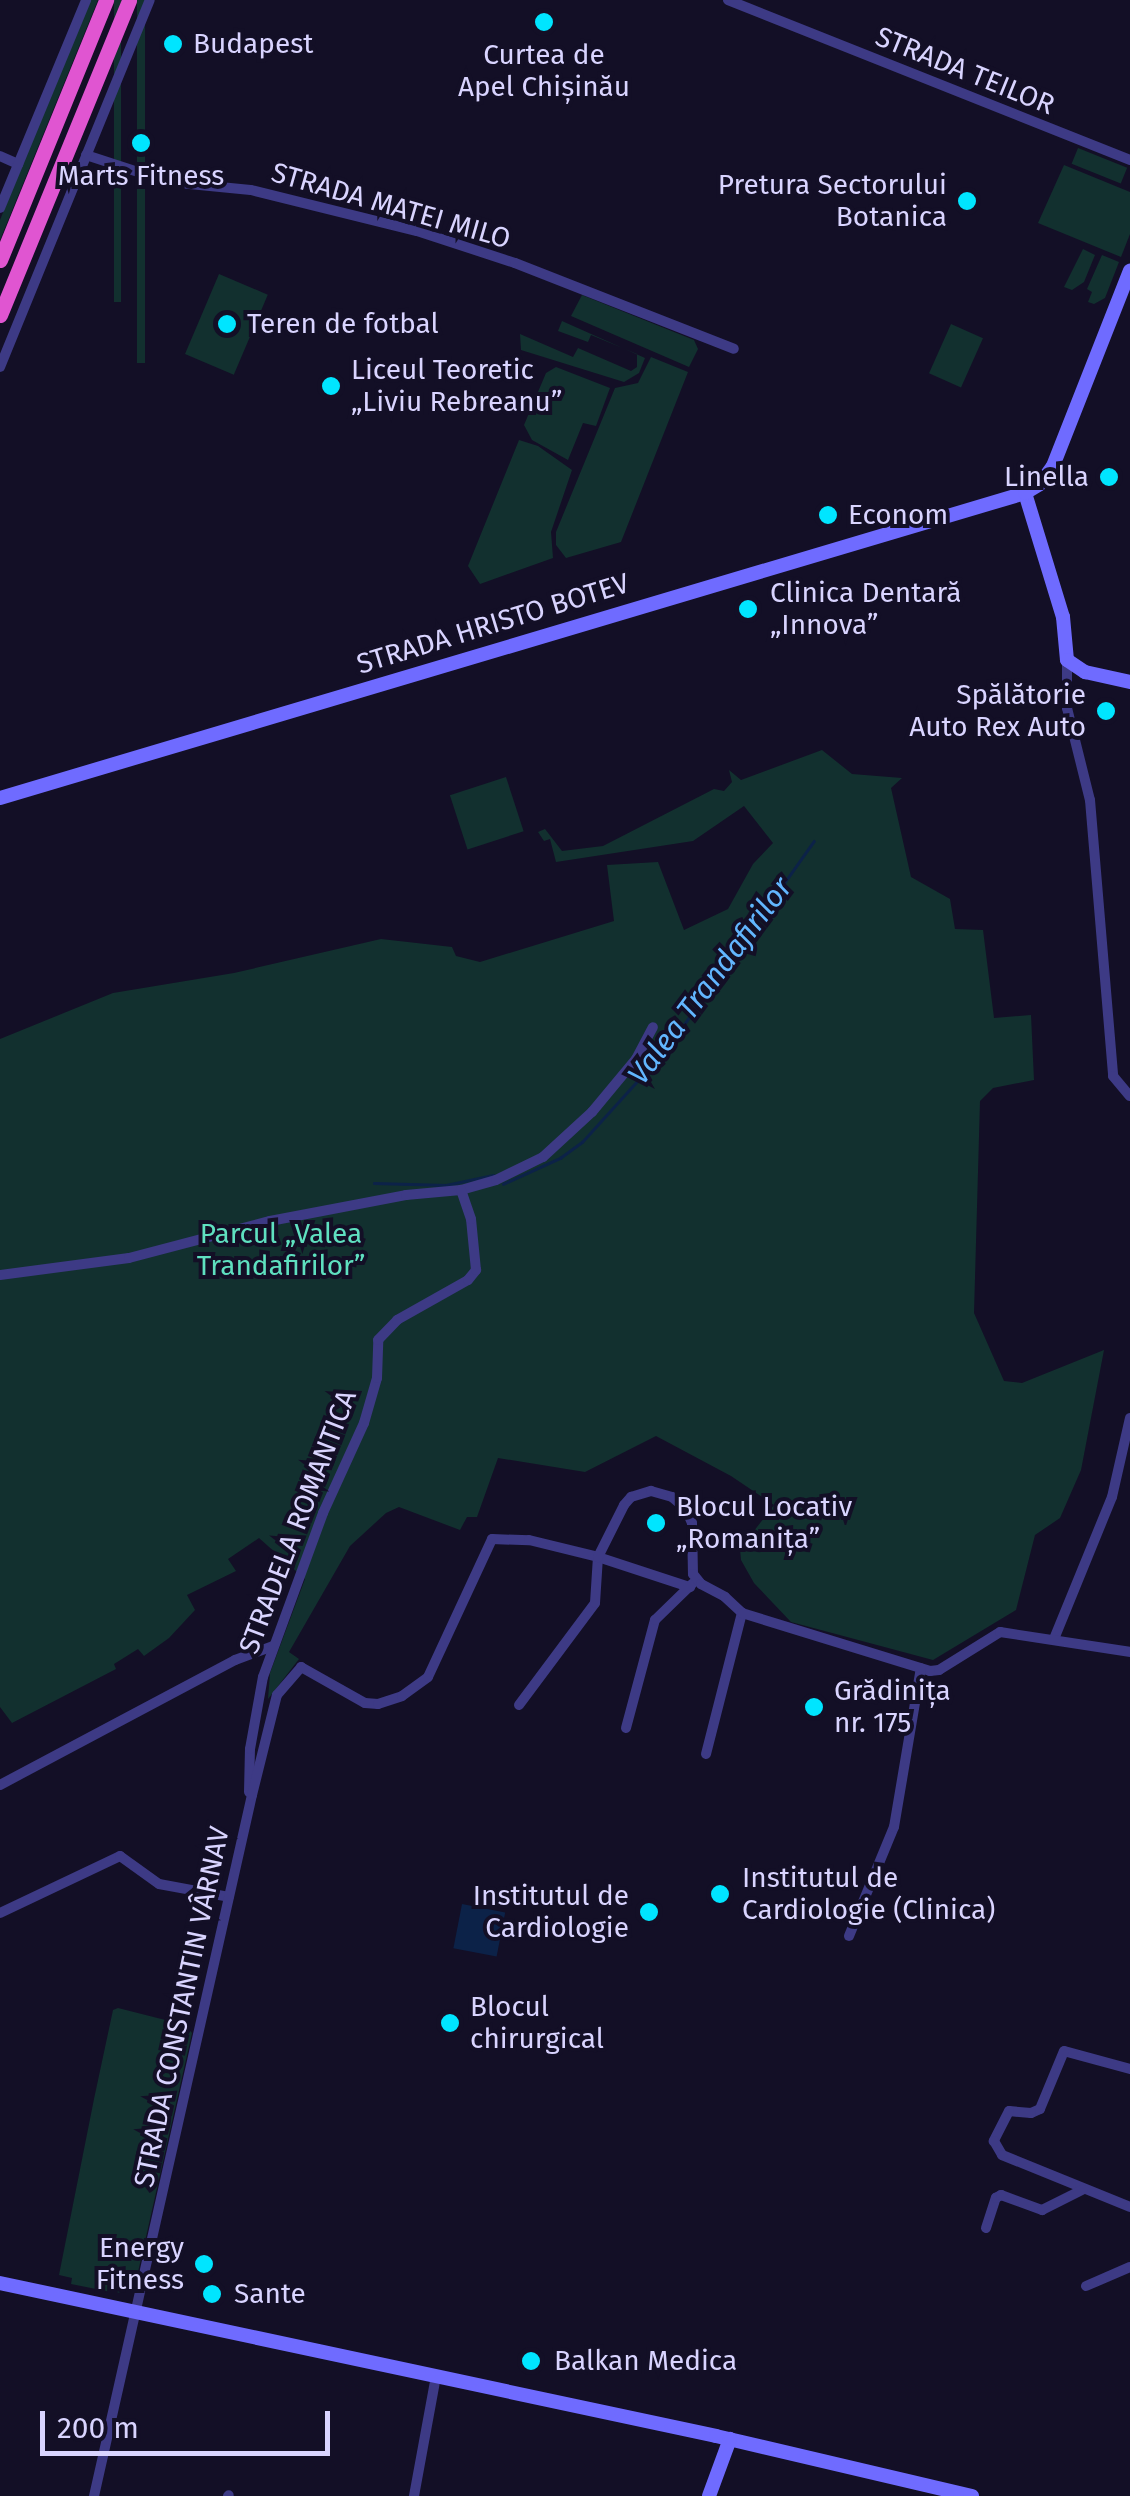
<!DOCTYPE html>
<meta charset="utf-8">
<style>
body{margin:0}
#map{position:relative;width:1130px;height:2496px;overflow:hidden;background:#130f26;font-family:"Fira Sans",sans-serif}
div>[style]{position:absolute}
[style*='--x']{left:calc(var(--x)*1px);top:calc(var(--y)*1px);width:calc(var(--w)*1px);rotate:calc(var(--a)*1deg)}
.green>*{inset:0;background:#12302f;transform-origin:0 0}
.water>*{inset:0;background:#0c2248;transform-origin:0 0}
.stream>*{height:2.5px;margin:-1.25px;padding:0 1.25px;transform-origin:1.25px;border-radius:1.25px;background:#0c2248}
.minor>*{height:10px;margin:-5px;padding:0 5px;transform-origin:5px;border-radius:5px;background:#3d3a85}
.secondary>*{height:14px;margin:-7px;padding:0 7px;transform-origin:7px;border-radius:7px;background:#6f6bff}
.trunk>*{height:15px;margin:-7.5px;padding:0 7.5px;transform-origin:7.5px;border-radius:7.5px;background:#e055d1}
.dots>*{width:28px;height:28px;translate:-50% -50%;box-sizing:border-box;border:5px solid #130f26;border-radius:50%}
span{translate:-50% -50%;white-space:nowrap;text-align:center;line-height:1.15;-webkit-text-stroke:8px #130f26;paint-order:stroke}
.poi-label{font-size:28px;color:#d9d4ff}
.left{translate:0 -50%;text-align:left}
.right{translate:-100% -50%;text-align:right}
.street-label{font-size:28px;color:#d9d4ff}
.park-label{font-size:28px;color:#5fe0c0}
.water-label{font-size:30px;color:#62b6ff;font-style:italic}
.scale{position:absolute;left:40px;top:2411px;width:290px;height:45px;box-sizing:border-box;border:5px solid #d9d4ff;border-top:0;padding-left:12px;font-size:30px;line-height:35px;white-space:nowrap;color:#d9d4ff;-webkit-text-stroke:8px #130f26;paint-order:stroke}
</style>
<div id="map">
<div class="green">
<i style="clip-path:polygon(89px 0,98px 0,0 240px,0 220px)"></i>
<i style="left:114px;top:0;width:7px;height:302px"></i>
<i style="left:137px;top:0;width:8px;height:363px"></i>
<i style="left:1078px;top:148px;width:53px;height:17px;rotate:22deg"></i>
<i style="clip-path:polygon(1064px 165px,1130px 192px,1130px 234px,1121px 257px,1038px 223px)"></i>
<i style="clip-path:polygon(1083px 249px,1095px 255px,1084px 282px,1072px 290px,1064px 287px)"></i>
<i style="clip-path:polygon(1102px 255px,1119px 262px,1105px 298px,1094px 304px,1088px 302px,1092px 292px,1087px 289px)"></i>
<i style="left:219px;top:274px;width:53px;height:87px;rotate:23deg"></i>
<i style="clip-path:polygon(582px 295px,694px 340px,698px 349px,689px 367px,571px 316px)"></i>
<i style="clip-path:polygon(562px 321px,645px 358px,639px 373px,624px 382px,521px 350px,520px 334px,573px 357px,578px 348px,631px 371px,637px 367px,637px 354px,591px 335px,588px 342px,558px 331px)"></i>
<i style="left:951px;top:324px;width:35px;height:54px;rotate:24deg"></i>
<i style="clip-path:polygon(651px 357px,688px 372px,621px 542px,566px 558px,556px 545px,556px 532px,615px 388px,638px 383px)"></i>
<i style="clip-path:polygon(556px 367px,610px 388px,596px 426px,583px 423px,568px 460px,532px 440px,524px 425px,546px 373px)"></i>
<i style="clip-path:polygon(519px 440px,538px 446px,572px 470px,551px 532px,553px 558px,480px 584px,468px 566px)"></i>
<i style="clip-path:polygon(822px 750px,852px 774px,902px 778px,891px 788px,911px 877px,950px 899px,955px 929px,983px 930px,994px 1018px,1031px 1015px,1034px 1080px,993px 1088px,980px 1101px,974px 1313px,1004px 1381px,1022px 1383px,1104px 1350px,1081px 1470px,1060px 1518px,1035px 1535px,1016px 1610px,933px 1660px,791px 1622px,754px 1583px,741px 1560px,740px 1549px,774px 1505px,731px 1476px,656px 1436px,585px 1472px,498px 1458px,477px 1517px,467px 1517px,460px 1530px,399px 1507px,386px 1513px,350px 1546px,289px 1652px,299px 1659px,268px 1699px,270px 1673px,305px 1579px,259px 1538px,228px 1559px,236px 1571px,187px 1595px,195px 1610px,169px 1638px,144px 1656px,138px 1649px,114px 1664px,116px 1669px,12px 1723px,0 1707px,0 1039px,113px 993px,234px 973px,381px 939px,452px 947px,456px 956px,480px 962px,614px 921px,607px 865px,658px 862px,684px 930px,728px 909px,753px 864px,773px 843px,744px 806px,693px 841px,556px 862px,550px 839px,544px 841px,538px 832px,545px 829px,562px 851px,603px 846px,714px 789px,724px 791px,732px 782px,729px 770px,741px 780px)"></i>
<i style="left:506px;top:777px;width:57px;height:59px;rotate:72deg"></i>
<i style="clip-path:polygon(118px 2008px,185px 2025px,192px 2033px,136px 2281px,127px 2291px,116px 2293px,71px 2284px,72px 2278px,59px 2275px,94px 2099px,113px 2010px)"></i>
</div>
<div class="water">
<i style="left:462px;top:1904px;width:44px;height:45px;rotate:11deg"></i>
</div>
<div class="stream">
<i style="--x:374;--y:1183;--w:72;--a:1.6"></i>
<i style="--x:446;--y:1185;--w:48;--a:-12"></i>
<i style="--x:503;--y:1184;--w:63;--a:-24.5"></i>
<i style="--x:560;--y:1158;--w:27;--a:-36"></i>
<i style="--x:582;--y:1142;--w:128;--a:-47.8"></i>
<i style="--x:668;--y:1047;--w:252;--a:-54.7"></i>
</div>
<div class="minor">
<i style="--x:728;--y:0;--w:433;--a:21.7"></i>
<i style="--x:86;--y:155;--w:87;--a:18"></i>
<i style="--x:169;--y:182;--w:82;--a:5.6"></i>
<i style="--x:251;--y:190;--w:171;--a:13.9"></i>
<i style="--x:417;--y:231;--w:103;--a:18.1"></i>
<i style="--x:515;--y:263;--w:235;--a:21.4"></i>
<i style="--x:0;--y:156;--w:20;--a:24"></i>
<i style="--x:0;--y:208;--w:225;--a:-67.5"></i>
<i style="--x:0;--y:367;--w:396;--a:-67.8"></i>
<i style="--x:1067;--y:660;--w:48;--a:90"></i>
<i style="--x:1067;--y:708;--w:95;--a:76"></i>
<i style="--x:1090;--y:800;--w:277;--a:85.2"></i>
<i style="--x:1113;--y:1076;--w:26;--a:50"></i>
<i style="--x:0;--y:1275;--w:130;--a:-7.5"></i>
<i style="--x:129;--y:1258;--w:146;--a:-14.7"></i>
<i style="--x:270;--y:1221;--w:138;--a:-10.8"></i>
<i style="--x:406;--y:1195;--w:55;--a:-5.2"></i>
<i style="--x:461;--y:1190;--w:36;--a:-16"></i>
<i style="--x:496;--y:1180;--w:52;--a:-26.1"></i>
<i style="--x:543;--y:1157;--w:67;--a:-42.6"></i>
<i style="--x:592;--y:1112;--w:69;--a:-50.3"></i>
<i style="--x:636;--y:1059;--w:36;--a:-62"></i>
<i style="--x:1054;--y:1639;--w:153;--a:-67.8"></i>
<i style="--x:1112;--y:1497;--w:81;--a:-77.2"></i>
<i style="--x:519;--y:1705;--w:127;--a:-53.3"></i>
<i style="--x:595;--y:1603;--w:46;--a:-86.3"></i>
<i style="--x:598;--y:1557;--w:97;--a:18.1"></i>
<i style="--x:626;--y:1728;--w:112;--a:-75"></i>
<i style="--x:655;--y:1620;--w:52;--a:-44.2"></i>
<i style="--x:706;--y:1754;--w:146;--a:-75.7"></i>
<i style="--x:0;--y:1785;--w:266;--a:-28"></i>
<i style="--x:235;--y:1660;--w:40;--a:-20.2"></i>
<i style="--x:249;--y:1792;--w:43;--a:-88.7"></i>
<i style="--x:250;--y:1749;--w:73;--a:-79.8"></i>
<i style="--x:263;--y:1677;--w:175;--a:-69.9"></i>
<i style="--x:323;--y:1513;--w:99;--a:-65.5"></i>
<i style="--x:364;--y:1423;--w:47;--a:-73.9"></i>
<i style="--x:377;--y:1378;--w:38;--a:-88"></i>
<i style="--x:378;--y:1340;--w:28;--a:-46"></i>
<i style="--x:397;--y:1320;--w:81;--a:-29.4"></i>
<i style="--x:468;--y:1280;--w:13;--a:-51"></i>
<i style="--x:476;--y:1270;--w:51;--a:-95.6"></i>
<i style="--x:471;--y:1219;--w:31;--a:-109"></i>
<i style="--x:0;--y:1913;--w:133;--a:-25.4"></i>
<i style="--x:120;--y:1856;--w:48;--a:35.7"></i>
<i style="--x:159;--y:1884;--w:71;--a:10.5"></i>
<i style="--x:849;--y:1936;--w:118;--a:-67.6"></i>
<i style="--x:894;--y:1827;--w:161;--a:-80.4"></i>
<i style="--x:1130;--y:2069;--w:68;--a:-164.7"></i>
<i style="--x:1064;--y:2051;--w:63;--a:112.5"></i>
<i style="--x:1040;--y:2109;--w:10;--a:156"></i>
<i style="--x:1031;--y:2113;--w:22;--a:-175"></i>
<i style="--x:1009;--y:2111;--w:34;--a:117"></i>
<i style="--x:994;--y:2141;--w:16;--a:60"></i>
<i style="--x:1002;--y:2155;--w:138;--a:22.1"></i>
<i style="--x:986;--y:2228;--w:32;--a:-72"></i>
<i style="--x:996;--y:2198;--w:6;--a:-31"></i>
<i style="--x:1001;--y:2195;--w:44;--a:20.1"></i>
<i style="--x:1042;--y:2210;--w:45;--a:-26.6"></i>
<i style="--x:1086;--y:2286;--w:48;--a:-23.4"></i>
<i style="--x:94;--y:2496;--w:719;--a:-77.3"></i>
<i style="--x:252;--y:1795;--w:103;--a:-76"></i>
<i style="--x:277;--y:1695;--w:37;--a:-49"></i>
<i style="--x:301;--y:1667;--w:73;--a:29.4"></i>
<i style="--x:365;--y:1703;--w:13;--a:4"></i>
<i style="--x:378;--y:1704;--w:25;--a:-18"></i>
<i style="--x:402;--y:1696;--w:32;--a:-36"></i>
<i style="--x:428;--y:1677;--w:152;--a:-65.1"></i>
<i style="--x:492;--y:1539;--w:37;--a:2"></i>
<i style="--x:529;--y:1540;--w:71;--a:13.8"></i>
<i style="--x:598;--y:1557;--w:58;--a:-63.4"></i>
<i style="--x:624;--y:1505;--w:11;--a:-49"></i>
<i style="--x:631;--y:1497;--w:21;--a:-17"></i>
<i style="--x:651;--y:1491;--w:22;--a:16"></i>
<i style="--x:672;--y:1497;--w:18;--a:41"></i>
<i style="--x:686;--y:1509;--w:15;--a:67"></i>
<i style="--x:692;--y:1523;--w:51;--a:88.9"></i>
<i style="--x:693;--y:1574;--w:13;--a:51"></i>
<i style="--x:701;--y:1584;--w:27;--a:28"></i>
<i style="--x:725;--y:1597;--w:23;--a:43"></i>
<i style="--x:742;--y:1613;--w:197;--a:17.1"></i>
<i style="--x:930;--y:1671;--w:9;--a:-6"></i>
<i style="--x:939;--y:1670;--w:72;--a:-31.9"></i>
<i style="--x:1000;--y:1632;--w:132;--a:8.7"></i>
<i style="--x:228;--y:2496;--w:1;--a:-45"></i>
<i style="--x:414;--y:2496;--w:122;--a:-79.6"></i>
</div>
<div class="secondary">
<i style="--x:1025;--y:493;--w:130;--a:73"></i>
<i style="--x:1063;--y:617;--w:43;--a:84.7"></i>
<i style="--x:1067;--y:660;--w:22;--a:34"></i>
<i style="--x:1085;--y:672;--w:46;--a:12.5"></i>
<i style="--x:0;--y:798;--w:1069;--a:-16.57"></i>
<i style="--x:1025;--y:493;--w:17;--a:-31"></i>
<i style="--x:1040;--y:484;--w:22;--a:-54"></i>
<i style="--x:1053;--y:466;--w:210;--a:-68.5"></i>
<i style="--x:0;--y:2283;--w:732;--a:12.06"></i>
<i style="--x:716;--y:2436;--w:263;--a:13.2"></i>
<i style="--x:709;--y:2496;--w:61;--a:-69.8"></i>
</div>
<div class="trunk">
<i style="--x:0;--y:260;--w:281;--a:-67.8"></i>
<i style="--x:0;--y:315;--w:340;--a:-67.7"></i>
</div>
<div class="dots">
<i style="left:544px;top:22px;background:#00e5ff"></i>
<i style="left:173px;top:44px;background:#00e5ff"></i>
<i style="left:141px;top:143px;background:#00e5ff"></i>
<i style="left:967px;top:201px;background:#00e5ff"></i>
<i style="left:227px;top:324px;background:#00e5ff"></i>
<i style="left:331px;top:386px;background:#00e5ff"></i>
<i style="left:1109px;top:477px;background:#00e5ff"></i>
<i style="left:828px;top:515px;background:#00e5ff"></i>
<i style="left:748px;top:609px;background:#00e5ff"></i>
<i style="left:1106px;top:711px;background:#00e5ff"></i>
<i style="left:656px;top:1523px;background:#00e5ff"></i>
<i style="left:814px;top:1707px;background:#00e5ff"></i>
<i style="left:720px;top:1894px;background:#00e5ff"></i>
<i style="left:649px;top:1912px;background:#00e5ff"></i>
<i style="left:450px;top:2023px;background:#00e5ff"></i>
<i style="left:204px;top:2264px;background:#00e5ff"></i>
<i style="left:212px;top:2294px;background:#00e5ff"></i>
<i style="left:531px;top:2361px;background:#00e5ff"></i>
</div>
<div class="poi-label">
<span class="left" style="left:193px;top:44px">Budapest</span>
<span style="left:544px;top:71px">Curtea de<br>Apel Chișinău</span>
<span style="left:141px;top:176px">Marts Fitness</span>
<span class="right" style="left:947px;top:201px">Pretura Sectorului<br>Botanica</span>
<span class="left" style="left:247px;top:324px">Teren de fotbal</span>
<span class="left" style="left:351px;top:386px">Liceul Teoretic<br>„Liviu Rebreanu”</span>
<span class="right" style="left:1089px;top:477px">Linella</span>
<span class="left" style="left:848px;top:515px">Econom</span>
<span class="left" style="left:770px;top:609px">Clinica Dentară<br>„Innova”</span>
<span class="right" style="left:1086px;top:711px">Spălătorie<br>Auto Rex Auto</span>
<span class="left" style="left:676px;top:1523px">Blocul Locativ<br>„Romanița”</span>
<span class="left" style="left:834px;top:1707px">Grădinița<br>nr. 175</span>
<span class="left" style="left:742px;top:1894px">Institutul de<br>Cardiologie (Clinica)</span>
<span class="right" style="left:629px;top:1912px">Institutul de<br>Cardiologie</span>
<span class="left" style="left:470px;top:2023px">Blocul<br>chirurgical</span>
<span class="right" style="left:184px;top:2264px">Energy<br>Fitness</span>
<span class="left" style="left:234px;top:2294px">Sante</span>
<span class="left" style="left:554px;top:2361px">Balkan Medica</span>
</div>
<div class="street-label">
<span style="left:965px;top:71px;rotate:22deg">STRADA TEILOR</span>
<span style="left:391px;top:206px;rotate:16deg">STRADA MATEI MILO</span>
<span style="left:493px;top:624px;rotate:-17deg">STRADA HRISTO BOTEV</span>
<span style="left:298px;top:1522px;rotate:-69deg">STRADELA ROMANTICA</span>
<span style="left:182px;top:2007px;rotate:-78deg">STRADA CONSTANTIN VÂRNAV</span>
</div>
<div class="park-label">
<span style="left:281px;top:1250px">Parcul „Valea<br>Trandafirilor”</span>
</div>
<div class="water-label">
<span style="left:710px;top:981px;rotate:-53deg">Valea Trandafirilor</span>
</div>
<div class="scale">200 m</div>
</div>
